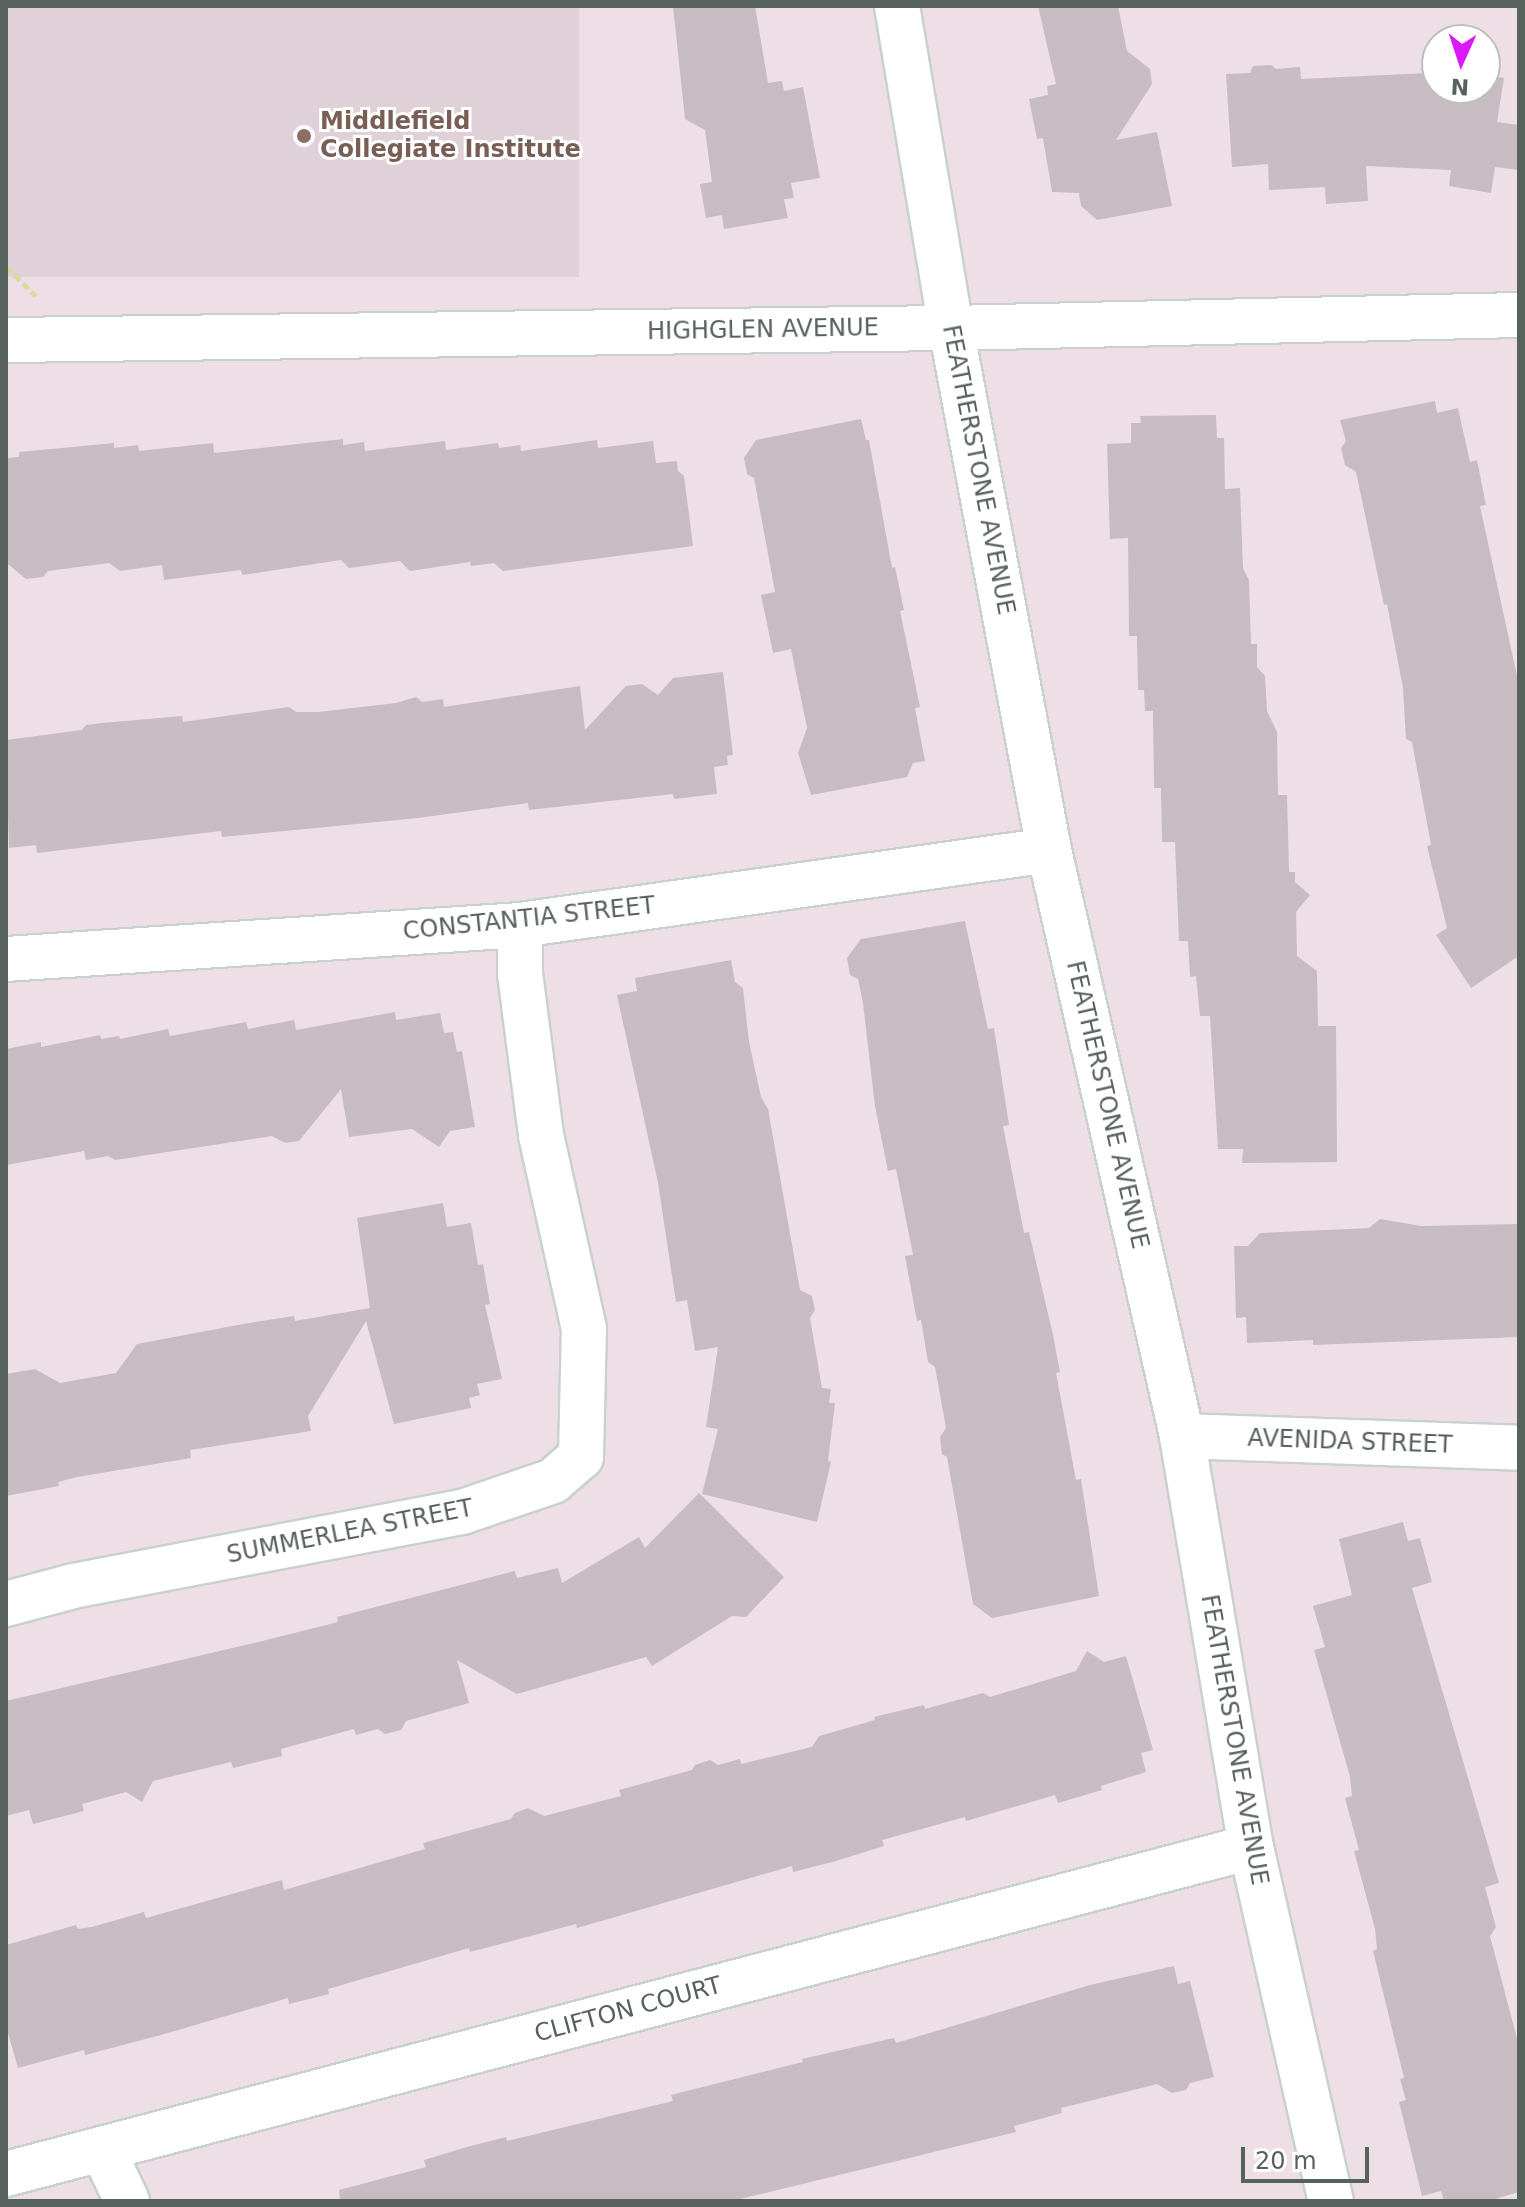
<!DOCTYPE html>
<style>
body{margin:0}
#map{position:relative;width:1525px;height:2207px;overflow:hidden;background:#eddfe5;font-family:"DejaVu Sans",sans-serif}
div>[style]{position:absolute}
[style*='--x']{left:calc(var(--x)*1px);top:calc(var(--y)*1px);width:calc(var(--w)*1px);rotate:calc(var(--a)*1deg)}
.education>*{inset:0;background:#e0d0d7;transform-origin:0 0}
.building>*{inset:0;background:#c7bcc2}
.path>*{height:5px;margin-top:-2.5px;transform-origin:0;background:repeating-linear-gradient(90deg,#d8db9b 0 8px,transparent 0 12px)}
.roads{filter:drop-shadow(2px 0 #c9d1cc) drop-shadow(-2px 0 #c9d1cc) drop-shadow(0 2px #c9d1cc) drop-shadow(0 -2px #c9d1cc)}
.minor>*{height:44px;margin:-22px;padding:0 22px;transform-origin:22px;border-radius:22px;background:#fff}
.dots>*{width:22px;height:22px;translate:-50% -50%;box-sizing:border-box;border:4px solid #fff;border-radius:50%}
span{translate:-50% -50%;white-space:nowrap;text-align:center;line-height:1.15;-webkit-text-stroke:6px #fff;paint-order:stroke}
.education-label{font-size:24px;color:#785e54;font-weight:700}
.left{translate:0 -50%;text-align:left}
.street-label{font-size:24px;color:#58625c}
.frame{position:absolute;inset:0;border:8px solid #58625c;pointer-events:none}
.north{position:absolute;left:1421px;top:24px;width:80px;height:80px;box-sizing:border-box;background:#fff;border:2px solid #bcc0be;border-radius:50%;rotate:183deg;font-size:22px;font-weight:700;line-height:32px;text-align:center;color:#58625c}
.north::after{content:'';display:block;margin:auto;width:28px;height:36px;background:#dc19f9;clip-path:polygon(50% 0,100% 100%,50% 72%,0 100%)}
.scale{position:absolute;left:1241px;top:2147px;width:128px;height:36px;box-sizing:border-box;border:4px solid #58625c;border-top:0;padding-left:10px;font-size:24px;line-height:28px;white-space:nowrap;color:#58625c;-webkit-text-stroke:6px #fff;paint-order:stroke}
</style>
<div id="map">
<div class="education">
<i style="left:6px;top:6px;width:573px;height:271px"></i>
</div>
<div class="building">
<i style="clip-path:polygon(673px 6px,755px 6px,768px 83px,782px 81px,784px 91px,803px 87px,820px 178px,791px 183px,794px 198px,784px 199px,788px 218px,724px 229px,722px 215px,706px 218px,700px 184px,712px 182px,705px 130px,685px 119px)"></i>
<i style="clip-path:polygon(1038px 6px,1118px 6px,1127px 51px,1150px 69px,1152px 84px,1116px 140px,1157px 132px,1172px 206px,1097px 220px,1081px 206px,1079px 193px,1052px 192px,1043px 138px,1037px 139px,1029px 99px,1048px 95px,1047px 86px,1056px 84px)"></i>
<i style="clip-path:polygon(1271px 65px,1276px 69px,1300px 67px,1301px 79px,1428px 73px,1429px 67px,1437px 68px,1437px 88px,1485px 88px,1485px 75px,1504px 78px,1497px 122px,1519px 125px,1519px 170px,1495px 167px,1491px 193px,1449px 186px,1451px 170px,1366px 166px,1368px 201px,1326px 204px,1325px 187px,1269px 190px,1268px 164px,1232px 167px,1226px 74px,1250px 73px,1253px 66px)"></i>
<i style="clip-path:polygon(1435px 401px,1437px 413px,1458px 408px,1470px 462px,1477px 460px,1486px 505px,1480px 506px,1519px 685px,1519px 956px,1471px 988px,1436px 935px,1447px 928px,1427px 846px,1431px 845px,1412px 742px,1406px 739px,1403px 688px,1387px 604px,1384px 605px,1356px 472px,1345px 465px,1341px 448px,1346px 441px,1340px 420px)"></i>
<i style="clip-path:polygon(1216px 415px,1217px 438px,1224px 438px,1225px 489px,1240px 488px,1243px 568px,1249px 580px,1251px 644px,1257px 644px,1257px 667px,1265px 676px,1267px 711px,1277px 732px,1278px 795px,1287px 795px,1289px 872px,1295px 872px,1295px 882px,1310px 895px,1296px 912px,1297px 956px,1317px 971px,1318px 1026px,1336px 1026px,1337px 1162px,1242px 1163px,1243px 1149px,1218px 1149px,1210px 1016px,1200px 1016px,1196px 976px,1190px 977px,1188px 941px,1179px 941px,1175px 842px,1162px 842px,1161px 788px,1154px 788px,1153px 711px,1145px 711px,1144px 690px,1138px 690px,1137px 636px,1129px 636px,1128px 538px,1110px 539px,1107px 444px,1131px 443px,1131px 423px,1141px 423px,1140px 416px)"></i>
<i style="clip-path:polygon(861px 419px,866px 440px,869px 440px,892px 568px,895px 567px,904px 610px,900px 611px,920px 707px,915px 708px,925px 761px,913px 763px,907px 777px,811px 795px,798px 753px,807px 728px,791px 649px,773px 653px,761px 595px,775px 592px,754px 478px,747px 474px,744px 458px,756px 440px)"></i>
<i style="clip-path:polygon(343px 439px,343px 445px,364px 442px,365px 451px,445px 441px,446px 450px,498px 443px,499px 448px,520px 445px,521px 451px,597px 440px,598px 448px,653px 441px,656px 463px,677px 461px,678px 471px,684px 476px,693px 546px,503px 571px,494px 563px,471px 566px,470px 562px,410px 571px,400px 561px,349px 568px,341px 560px,242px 575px,241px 570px,164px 580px,162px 565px,120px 571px,109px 563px,48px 571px,43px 577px,26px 579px,8px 564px,6px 458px,19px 457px,19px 452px,114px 443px,114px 448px,138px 445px,139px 451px,213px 443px,214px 453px)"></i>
<i style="clip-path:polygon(723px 672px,733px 755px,727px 756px,728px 765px,714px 767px,717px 794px,674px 799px,673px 794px,529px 810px,528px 803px,418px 818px,222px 837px,221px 831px,37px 853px,36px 845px,9px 848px,6px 740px,82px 730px,86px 725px,102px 723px,182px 716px,183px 722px,289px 707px,296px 712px,318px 712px,396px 703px,416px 697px,422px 702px,443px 699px,444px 707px,580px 686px,585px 730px,626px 686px,642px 684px,658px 695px,673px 678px)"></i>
<i style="clip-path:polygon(965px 921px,988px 1029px,994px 1028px,1009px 1125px,1003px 1126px,1024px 1233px,1029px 1232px,1053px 1335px,1060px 1372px,1056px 1373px,1076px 1480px,1081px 1479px,1099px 1596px,992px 1618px,973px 1604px,947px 1457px,942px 1454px,940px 1437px,946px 1428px,935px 1367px,928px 1362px,921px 1320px,917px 1321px,905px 1256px,913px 1255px,896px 1169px,888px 1171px,875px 1106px,863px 1003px,858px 979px,850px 975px,847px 958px,861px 939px)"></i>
<i style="clip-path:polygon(731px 960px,735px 982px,743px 988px,749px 1042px,761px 1097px,768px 1109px,800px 1290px,812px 1296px,815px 1310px,810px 1318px,822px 1388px,831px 1389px,829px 1403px,835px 1403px,828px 1461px,831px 1462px,817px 1522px,702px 1494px,718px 1429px,706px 1427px,718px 1347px,695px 1351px,687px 1300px,676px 1302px,658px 1183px,617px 995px,637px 991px,635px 978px)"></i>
<i style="clip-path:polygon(395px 1012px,396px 1020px,440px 1013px,444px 1033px,453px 1032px,457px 1052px,462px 1051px,475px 1127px,450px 1131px,439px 1147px,412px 1129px,349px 1137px,341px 1089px,299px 1141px,285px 1143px,272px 1136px,115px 1160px,108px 1156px,86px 1160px,84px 1151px,6px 1165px,6px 1049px,41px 1042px,41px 1047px,100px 1035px,101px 1039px,119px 1036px,120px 1039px,168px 1029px,170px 1036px,246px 1022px,248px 1029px,294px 1020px,296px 1030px)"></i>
<i style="clip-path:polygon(443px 1203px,447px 1227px,471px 1223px,478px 1265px,483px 1264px,490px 1304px,485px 1305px,502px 1379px,477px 1384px,480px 1395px,469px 1398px,471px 1408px,394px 1424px,366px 1321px,308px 1416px,311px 1431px,190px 1450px,191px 1458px,77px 1477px,58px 1482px,59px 1486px,6px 1496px,6px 1374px,35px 1369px,60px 1383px,116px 1373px,137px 1344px,243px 1324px,294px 1316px,295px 1321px,370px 1308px,357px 1218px)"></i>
<i style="clip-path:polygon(1380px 1219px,1421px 1226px,1519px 1224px,1519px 1337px,1313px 1345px,1313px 1340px,1247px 1343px,1246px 1317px,1236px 1318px,1234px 1246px,1248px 1246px,1260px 1233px,1369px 1228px)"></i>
<i style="clip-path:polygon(699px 1493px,784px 1577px,746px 1617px,732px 1616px,652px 1666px,646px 1657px,517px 1694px,457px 1660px,469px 1703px,406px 1721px,401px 1730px,385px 1734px,378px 1729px,356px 1735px,354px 1729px,281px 1749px,282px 1756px,233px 1768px,231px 1762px,153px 1781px,142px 1802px,126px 1792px,82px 1804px,84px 1811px,33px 1824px,29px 1810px,6px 1816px,6px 1701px,258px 1642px,338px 1622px,337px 1617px,515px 1571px,517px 1578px,558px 1568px,562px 1583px,639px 1537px,645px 1548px)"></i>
<i style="clip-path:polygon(1403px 1522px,1408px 1541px,1420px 1538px,1432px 1582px,1412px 1588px,1499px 1883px,1485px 1887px,1496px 1927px,1490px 1936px,1519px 2046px,1519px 2192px,1488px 2201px,1444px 2201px,1441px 2191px,1422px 2196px,1399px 2102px,1406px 2100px,1400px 2079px,1404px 2078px,1373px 1951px,1377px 1949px,1375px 1929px,1354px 1851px,1359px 1850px,1345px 1798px,1352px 1796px,1350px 1777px,1314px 1650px,1325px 1647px,1313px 1606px,1352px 1595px,1339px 1539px)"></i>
<i style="clip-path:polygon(1087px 1651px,1104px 1662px,1126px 1656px,1153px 1750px,1141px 1753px,1146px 1772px,1101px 1786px,1102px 1790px,1058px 1803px,1055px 1795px,966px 1821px,965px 1817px,882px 1840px,884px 1846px,836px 1861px,793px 1872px,792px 1866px,577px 1928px,576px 1924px,470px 1952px,469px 1948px,328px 1989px,329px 1994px,289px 2004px,288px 1998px,161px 2035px,85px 2055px,84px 2050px,18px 2068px,6px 2026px,6px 1945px,76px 1925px,78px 1929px,92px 1927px,144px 1912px,146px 1918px,282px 1880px,284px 1890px,425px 1849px,423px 1843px,511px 1819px,515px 1813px,528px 1808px,544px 1816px,621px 1796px,619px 1790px,692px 1770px,695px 1765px,710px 1760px,718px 1765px,740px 1759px,741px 1764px,812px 1747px,819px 1736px,875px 1720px,874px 1717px,924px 1705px,925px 1709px,983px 1693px,990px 1697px,1076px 1671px)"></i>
<i style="clip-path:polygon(1174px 1966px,1178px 1984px,1190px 1981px,1214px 2077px,1190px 2083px,1186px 2090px,1172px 2093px,1157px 2084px,1061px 2108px,1062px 2113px,1014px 2126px,1016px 2132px,732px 2201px,340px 2201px,339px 2190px,426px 2167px,424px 2160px,467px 2147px,506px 2137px,507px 2141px,673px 2101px,671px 2095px,803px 2062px,802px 2059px,894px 2038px,896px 2043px,1090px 1985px)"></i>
</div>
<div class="path">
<i style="--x:6;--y:266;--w:42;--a:45"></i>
</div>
<div class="roads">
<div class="minor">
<i style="--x:897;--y:6;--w:326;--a:80.5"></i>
<i style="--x:951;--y:328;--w:531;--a:79.37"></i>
<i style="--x:1049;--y:850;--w:601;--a:77.21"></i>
<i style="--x:1182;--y:1436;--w:417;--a:80.5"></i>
<i style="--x:1251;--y:1847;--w:363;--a:77.3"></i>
<i style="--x:6;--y:340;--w:945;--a:-0.73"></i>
<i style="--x:951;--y:328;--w:568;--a:-1.31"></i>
<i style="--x:6;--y:959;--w:515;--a:-3.78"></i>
<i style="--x:520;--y:925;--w:534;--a:-8.07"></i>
<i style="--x:1182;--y:1436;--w:337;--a:2"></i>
<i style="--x:6;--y:1604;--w:69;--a:-15"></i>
<i style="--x:73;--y:1586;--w:396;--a:-10.8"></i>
<i style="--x:462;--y:1512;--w:96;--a:-18.8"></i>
<i style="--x:553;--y:1481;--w:37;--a:-41"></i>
<i style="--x:581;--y:1457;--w:128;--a:-88.7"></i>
<i style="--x:584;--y:1329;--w:199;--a:-102.5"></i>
<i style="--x:541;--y:1135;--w:162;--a:-97.4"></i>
<i style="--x:520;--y:974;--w:49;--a:-90"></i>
<i style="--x:103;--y:2150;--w:56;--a:64.8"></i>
<i style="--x:6;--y:2174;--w:1287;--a:-14.72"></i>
</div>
</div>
<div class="dots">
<i style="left:304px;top:136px;background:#8d6e63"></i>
</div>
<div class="education-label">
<span class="left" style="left:320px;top:136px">Middlefield<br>Collegiate Institute</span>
</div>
<div class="street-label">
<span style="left:763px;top:330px;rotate:-1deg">HIGHGLEN AVENUE</span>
<span style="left:978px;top:470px;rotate:79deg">FEATHERSTONE AVENUE</span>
<span style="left:529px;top:919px;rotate:-6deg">CONSTANTIA STREET</span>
<span style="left:1107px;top:1105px;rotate:77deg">FEATHERSTONE AVENUE</span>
<span style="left:1350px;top:1442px;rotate:2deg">AVENIDA STREET</span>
<span style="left:350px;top:1532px;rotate:-11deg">SUMMERLEA STREET</span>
<span style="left:1234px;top:1740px;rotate:80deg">FEATHERSTONE AVENUE</span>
<span style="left:628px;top:2010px;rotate:-15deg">CLIFTON COURT</span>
</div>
<div class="frame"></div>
<div class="north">N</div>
<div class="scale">20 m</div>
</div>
